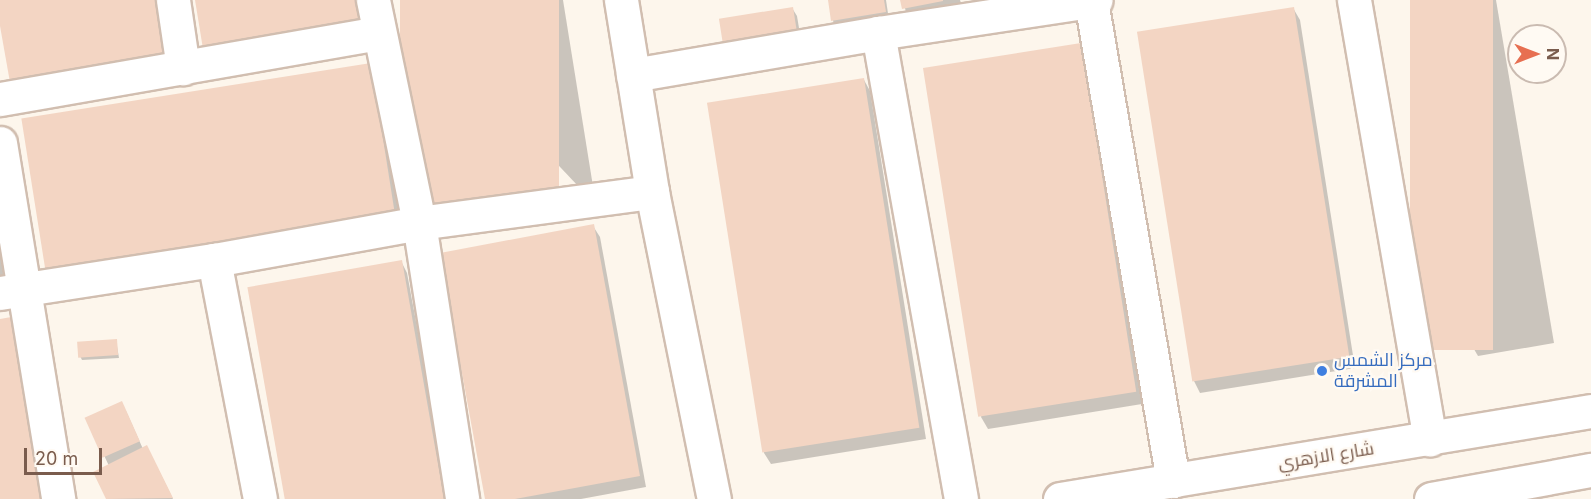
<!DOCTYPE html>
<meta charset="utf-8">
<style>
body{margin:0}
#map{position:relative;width:1591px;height:499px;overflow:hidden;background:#fdf6ec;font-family:Inter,Cairo,sans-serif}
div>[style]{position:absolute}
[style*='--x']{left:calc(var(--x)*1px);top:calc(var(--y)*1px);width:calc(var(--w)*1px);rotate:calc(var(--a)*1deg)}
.shadow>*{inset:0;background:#0003}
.building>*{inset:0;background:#f3d5c3;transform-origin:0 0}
.roads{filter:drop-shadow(2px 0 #d1beb0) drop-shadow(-2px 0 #d1beb0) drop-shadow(0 2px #d1beb0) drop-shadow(0 -2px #d1beb0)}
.minor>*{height:33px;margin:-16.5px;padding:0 16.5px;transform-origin:16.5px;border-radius:16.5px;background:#fff}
.dots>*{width:16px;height:16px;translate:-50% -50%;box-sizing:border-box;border:3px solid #fffaf3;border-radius:50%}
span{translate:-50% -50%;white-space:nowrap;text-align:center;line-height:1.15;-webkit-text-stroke:4.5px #fffaf3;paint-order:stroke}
.shop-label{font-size:18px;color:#366cbe}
.left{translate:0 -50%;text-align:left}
.street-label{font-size:18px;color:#7a5c4d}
.north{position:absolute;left:1507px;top:24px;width:60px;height:60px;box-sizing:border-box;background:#fffaf3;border:2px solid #cabbb1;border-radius:50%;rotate:90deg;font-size:16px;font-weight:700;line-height:24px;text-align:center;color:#7a5c4d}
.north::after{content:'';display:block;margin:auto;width:21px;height:27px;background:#e76f51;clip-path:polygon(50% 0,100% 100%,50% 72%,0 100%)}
.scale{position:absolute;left:24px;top:448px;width:78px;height:27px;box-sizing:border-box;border:3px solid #7a5c4d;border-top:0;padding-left:8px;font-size:18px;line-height:21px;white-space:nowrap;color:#7a5c4d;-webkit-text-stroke:4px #fffaf3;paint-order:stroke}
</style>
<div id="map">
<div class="shadow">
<i style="clip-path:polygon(402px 0,563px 0,596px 205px)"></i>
<i style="clip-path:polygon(836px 0,886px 0,889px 20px,837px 29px,833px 21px)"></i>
<i style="clip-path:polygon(902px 0,960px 0,962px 6px,908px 17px)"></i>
<i style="clip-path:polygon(1412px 0,1496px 0,1554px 343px,1478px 356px,1471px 344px)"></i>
<i style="clip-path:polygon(792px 8px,797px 16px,801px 40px,729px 52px)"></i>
<i style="clip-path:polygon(1293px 8px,1300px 20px,1355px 368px,1200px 393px,1194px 381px)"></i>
<i style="clip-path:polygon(1080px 44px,1087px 56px,1142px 404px,988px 429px,981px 417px)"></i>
<i style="clip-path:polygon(377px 76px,402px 230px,24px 123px)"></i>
<i style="clip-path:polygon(864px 80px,870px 91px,926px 439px,771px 464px,764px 453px,709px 105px)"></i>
<i style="clip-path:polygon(0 180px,19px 292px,0 295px)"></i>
<i style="clip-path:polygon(593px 226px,600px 237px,646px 487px,581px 499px,487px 499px)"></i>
<i style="clip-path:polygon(401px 261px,407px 273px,449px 499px,288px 499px)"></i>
<i style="clip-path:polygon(116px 340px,119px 358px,82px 360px,80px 356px)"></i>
<i style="clip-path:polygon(126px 411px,143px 449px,153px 459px,173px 499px,108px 499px,95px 473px,109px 466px,87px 419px)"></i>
</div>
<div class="building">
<i style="clip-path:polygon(0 0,159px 0,169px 61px,11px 88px,0 26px)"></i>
<i style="clip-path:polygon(195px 0,358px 0,363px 28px,204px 55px)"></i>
<i style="left:400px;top:0;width:159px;height:222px"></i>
<i style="clip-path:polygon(828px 0,884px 0,886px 12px,831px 21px)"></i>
<i style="clip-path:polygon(900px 0,943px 0,943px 1px,902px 9px)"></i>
<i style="left:1410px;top:0;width:83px;height:350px"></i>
<i style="left:793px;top:7px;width:25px;height:75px;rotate:81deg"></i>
<i style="left:1294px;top:7px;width:354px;height:159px;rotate:81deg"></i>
<i style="left:1081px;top:43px;width:353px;height:160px;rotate:81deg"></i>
<i style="left:371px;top:63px;width:158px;height:354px;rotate:81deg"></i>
<i style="left:864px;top:78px;width:354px;height:159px;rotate:81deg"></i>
<i style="clip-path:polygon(594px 224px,640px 476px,515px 499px,485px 499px,440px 253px)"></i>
<i style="left:402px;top:260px;width:243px;height:157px;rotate:80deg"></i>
<i style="clip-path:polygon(17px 316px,51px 499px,0 499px,0 319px)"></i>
<i style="left:117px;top:339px;width:16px;height:40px;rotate:86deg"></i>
<i style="left:122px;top:401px;width:44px;height:41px;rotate:66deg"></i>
<i style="clip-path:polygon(147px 445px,173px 498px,106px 499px,93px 472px)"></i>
</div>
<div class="roads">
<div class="minor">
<i style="--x:173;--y:0;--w:69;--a:81.6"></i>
<i style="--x:373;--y:0;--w:228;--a:78.3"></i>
<i style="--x:419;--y:223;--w:279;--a:81.1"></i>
<i style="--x:621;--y:0;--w:194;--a:80.8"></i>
<i style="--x:652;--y:192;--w:313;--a:78.6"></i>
<i style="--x:1354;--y:0;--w:446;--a:80.2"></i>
<i style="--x:1091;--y:1;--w:487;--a:80.3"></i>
<i style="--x:878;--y:33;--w:473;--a:79.9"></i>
<i style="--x:633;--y:75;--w:249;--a:-9.7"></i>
<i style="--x:878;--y:33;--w:220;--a:-8.6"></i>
<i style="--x:0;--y:99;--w:384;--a:-9.9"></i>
<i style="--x:0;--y:143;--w:361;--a:80.7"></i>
<i style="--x:214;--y:260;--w:243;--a:79.1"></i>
<i style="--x:0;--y:293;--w:217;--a:-8.8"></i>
<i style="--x:214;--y:260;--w:208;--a:-10.2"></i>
<i style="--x:419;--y:223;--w:235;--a:-7.6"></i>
<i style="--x:1060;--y:499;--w:538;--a:-9.41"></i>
<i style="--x:1431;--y:499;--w:163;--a:-10.3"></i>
</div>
</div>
<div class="dots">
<i style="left:1322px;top:371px;background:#3f7fe0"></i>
</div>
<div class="shop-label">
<span class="left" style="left:1334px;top:371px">مركز الشمس<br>المشرقة</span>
</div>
<div class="street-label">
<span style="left:1326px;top:456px;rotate:-9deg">شارع الازهري</span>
</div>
<div class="north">N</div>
<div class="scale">20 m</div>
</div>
